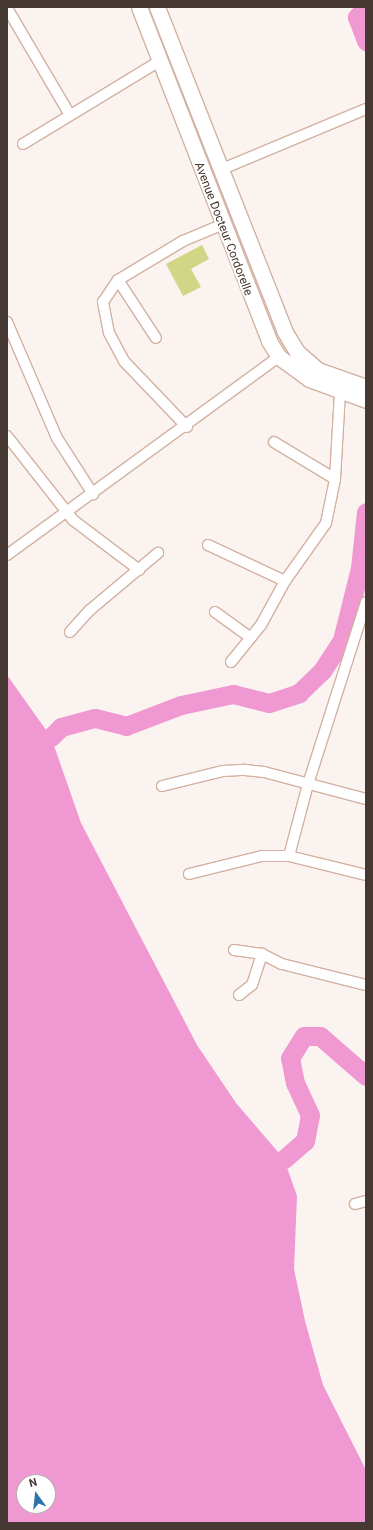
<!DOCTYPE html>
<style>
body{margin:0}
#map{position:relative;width:373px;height:1530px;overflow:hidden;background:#fbf3f0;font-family:Roboto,sans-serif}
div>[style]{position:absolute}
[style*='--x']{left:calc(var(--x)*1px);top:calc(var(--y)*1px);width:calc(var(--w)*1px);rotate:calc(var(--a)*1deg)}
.green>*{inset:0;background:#d0d685}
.water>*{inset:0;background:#f098d1}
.river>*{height:19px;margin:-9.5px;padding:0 9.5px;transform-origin:9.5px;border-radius:9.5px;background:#f098d1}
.roads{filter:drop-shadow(1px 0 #d3b1a1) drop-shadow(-1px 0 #d3b1a1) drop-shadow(0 1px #d3b1a1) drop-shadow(0 -1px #d3b1a1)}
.street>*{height:10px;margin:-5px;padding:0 5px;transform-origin:5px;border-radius:5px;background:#fff}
.secondary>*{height:15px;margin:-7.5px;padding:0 7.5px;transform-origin:7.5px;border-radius:7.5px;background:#fff}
span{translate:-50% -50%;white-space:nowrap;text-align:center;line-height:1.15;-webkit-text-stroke:4px #fff;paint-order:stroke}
.street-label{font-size:12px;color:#453731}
.frame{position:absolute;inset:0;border:8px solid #453731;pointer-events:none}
.north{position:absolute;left:16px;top:1474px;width:40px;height:40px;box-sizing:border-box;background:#fff;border:1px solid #b5afad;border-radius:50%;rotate:345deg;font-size:11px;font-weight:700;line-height:16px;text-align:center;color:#453731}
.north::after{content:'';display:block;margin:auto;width:14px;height:18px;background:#2c74a8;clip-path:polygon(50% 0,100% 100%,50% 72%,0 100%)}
</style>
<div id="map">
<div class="green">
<i style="clip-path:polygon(202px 245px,209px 259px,191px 269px,201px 287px,183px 296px,166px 264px)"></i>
</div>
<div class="water">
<i style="clip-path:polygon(evenodd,7px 675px,51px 737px,81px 823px,197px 1045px,236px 1103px,284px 1159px,297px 1196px,294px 1269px,305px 1321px,323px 1385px,366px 1470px,366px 1523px,7px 1523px,7px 675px,24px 1482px,48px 1482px,48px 1506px,24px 1506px,24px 1482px)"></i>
</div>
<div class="river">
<i style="--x:366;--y:8;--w:13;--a:135"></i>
<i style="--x:357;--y:17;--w:26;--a:69"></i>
<i style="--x:51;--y:737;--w:14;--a:-45"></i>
<i style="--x:61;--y:727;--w:35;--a:-15"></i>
<i style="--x:95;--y:718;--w:32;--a:14"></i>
<i style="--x:126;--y:726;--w:59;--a:-20.9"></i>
<i style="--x:181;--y:705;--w:53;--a:-11.9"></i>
<i style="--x:233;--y:694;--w:37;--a:14"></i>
<i style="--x:269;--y:703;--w:32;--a:-18"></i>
<i style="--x:299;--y:693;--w:32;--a:-44"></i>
<i style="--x:322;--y:671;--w:37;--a:-57"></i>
<i style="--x:342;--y:640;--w:74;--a:-76"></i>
<i style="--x:360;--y:568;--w:56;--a:-83.9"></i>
<i style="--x:284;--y:1159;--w:28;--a:-41"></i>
<i style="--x:305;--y:1141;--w:26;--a:-79"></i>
<i style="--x:310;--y:1115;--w:35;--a:-115"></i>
<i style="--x:295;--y:1083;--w:25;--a:-101"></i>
<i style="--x:290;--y:1058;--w:26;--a:-58"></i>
<i style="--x:304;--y:1036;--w:16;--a:0"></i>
<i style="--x:320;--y:1036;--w:61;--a:41"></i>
</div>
<div class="roads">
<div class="street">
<i style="--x:7;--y:8;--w:124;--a:59.5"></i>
<i style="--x:23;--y:144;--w:158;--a:-31.3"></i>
<i style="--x:220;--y:170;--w:158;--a:-22.7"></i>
<i style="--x:118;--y:280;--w:69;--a:56.8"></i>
<i style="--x:7;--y:322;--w:126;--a:66.7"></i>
<i style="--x:57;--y:438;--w:67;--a:57.3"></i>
<i style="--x:187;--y:427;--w:91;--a:-133.7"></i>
<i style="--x:124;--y:361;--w:32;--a:-118"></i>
<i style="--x:109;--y:333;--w:32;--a:-101"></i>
<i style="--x:103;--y:302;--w:27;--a:-56"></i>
<i style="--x:118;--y:280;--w:76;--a:-31"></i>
<i style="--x:183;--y:241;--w:41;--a:-22.8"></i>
<i style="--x:7;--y:436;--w:107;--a:51.8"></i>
<i style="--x:73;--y:520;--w:83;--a:37.1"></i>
<i style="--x:274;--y:442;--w:71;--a:31.2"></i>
<i style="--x:208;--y:545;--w:85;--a:25.1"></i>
<i style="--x:7;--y:555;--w:336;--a:-36.1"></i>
<i style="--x:215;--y:612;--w:44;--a:35.8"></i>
<i style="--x:70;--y:632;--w:30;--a:-48"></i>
<i style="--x:90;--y:610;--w:89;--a:-40"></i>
<i style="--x:231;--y:662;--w:48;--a:-51"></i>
<i style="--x:261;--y:625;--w:50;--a:-61.4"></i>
<i style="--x:285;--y:581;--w:71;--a:-54.7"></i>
<i style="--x:326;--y:523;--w:45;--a:-78.4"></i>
<i style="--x:335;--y:479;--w:86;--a:-86.7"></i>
<i style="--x:162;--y:786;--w:63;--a:-13.8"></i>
<i style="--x:223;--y:771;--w:22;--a:-3"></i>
<i style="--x:245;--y:770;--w:19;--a:6"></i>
<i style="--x:264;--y:772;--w:106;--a:14.8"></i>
<i style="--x:289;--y:856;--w:74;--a:-75.2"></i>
<i style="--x:308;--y:784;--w:191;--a:-72.3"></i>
<i style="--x:189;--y:874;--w:75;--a:-13.9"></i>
<i style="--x:262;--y:856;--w:27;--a:0"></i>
<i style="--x:289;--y:856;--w:79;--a:13.9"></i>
<i style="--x:234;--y:950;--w:28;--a:8"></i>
<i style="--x:262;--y:954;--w:22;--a:27"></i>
<i style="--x:282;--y:964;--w:87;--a:14"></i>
<i style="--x:239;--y:995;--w:16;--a:-38"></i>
<i style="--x:252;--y:985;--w:33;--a:-72"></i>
<i style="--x:355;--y:1204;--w:11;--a:-15"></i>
</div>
<div class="secondary">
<i style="--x:139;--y:7;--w:358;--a:68.7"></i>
<i style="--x:269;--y:341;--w:19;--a:58"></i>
<i style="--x:279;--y:357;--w:37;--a:36"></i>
<i style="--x:309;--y:379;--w:61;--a:20.2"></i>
<i style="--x:157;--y:7;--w:349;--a:68.5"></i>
<i style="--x:285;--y:332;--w:23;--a:59"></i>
<i style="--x:297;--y:352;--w:28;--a:41"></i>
<i style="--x:318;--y:370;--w:51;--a:19.5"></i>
</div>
</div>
<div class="street-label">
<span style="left:223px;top:229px;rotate:69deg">Avenue Docteur Cordorelle</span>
</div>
<div class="frame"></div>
<div class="north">N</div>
</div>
